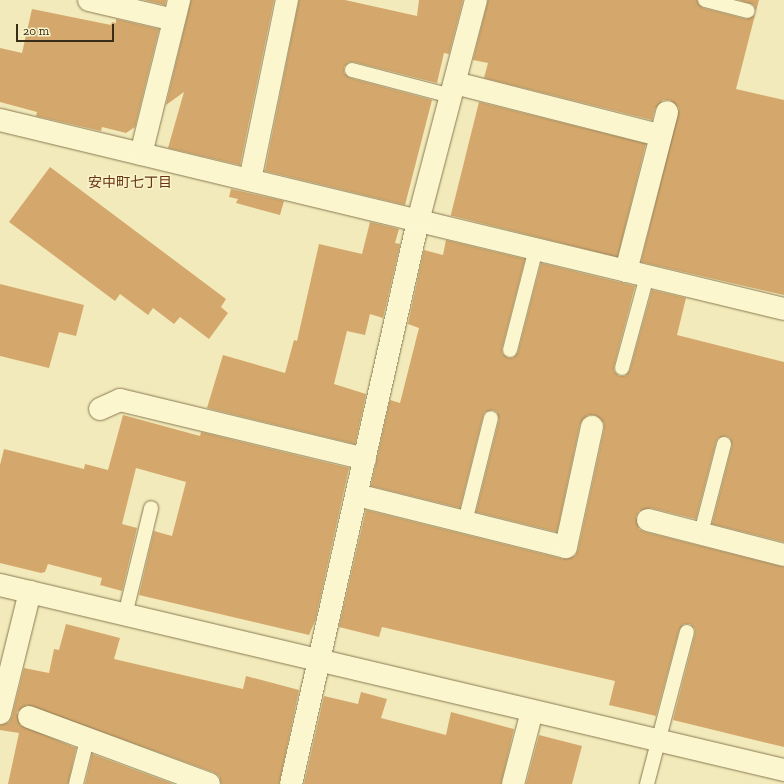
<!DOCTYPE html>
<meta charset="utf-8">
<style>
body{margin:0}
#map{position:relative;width:784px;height:784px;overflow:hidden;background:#f2eaba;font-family:"Zilla Slab","Noto Sans JP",serif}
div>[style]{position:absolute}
.building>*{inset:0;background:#d4a86c;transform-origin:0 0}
.roads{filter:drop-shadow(0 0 1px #8a7953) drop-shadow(0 0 1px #8a7953)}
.lane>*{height:14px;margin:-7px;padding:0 7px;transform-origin:7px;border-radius:7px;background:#fcf6ce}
.street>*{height:22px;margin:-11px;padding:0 11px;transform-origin:11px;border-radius:11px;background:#fcf6ce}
span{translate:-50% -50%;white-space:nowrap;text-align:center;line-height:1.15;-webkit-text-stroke:3px #f9f3ca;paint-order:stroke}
.neighbourhood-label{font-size:14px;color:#683415}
.scale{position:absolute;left:16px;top:24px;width:98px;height:18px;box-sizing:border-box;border:2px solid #372d19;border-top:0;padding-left:5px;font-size:12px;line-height:14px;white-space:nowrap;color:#372d19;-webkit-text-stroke:3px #f9f3ca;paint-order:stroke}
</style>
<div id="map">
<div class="building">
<div style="clip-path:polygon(144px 0,166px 0,165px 5px)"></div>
<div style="clip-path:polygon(191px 0,274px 0,240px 165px,168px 148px,184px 92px,166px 105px)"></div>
<div style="clip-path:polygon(299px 0,345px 0,417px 16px,419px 0,463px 0,449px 54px,444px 53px,437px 83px,354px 62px,349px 62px,344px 67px,344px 73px,350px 78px,432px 100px,405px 205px,265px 171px)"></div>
<div style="clip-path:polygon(488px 0,697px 0,703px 8px,746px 19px,755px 15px,736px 89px,784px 100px,784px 295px,641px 262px,679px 108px,670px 100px,663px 100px,655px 109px,652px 120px,484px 78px,488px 63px,473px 60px)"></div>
<div style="clip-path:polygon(739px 0,759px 0,756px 11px,754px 5px)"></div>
<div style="clip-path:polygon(32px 9px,111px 25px,112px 22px,116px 23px,116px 19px,159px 29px,135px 127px,126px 133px,102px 127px,101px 131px,36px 116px,37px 112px,0 102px,0 48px,22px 53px)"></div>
<div style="left:479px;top:102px;width:172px;height:117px;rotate:14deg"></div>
<div style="clip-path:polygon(50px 167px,226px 299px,221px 307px,228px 313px,209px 339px,180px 317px,174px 324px,153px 308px,148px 315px,120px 294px,115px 301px,9px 222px)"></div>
<div style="clip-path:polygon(231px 189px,284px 201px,280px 215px,236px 203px,238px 199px,229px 197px)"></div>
<div style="clip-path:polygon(370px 222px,399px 229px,395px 243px,400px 244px,383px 318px,370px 314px,365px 335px,347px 331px,334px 384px,366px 394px,355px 444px,207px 408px,223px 355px,285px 373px,294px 340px,297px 341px,319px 244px,362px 254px)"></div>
<div style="clip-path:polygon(446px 240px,525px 259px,502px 348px,502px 353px,508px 358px,513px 358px,518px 352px,541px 263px,635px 286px,614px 366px,614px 371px,619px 376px,625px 376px,630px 370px,652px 290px,686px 298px,677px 335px,784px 362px,784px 542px,712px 524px,732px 446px,730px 438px,726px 436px,718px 438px,716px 442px,696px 519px,651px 508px,639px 511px,636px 517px,639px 529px,645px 532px,784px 567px,784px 747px,673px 720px,695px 634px,695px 629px,690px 624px,684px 624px,679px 630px,656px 716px,609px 705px,615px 681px,382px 627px,379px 637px,339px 627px,366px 510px,563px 559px,575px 556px,578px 550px,604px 430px,604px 423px,595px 415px,588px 415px,580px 424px,557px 532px,476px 512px,499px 420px,497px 412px,493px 410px,485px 412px,483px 416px,460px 508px,371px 486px,390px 400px,400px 403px,419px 328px,408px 324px,424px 250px,443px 255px)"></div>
<div style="clip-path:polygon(0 284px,84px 305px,76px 336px,59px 332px,49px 368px,0 356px)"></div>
<div style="clip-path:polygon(123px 415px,200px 436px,201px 432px,349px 468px,315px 621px,309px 635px,139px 595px,154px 531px,172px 536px,186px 482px,136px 468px,122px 524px,137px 528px,122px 591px,100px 585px,102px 578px,48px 564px,45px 572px,41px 573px,0 563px,0 465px,4px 449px,84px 469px,85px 464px,108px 470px)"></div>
<div style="clip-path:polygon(66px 624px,120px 638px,114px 659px,243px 689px,246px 676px,299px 690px,279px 784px,221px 784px,219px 776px,213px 772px,27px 705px,17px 712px,20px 725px,76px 748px,68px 784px,8px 784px,19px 733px,0 730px,0 725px,9px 722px,12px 716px,24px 668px,49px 673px,54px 649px,59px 650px)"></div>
<div style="clip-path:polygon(361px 692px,387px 699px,381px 718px,446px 735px,451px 712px,514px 729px,501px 784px,304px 784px,324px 696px,358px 704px)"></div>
<div style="clip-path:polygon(539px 735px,582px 746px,572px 784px,526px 784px)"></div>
<div style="clip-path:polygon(92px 754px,173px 784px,85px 784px)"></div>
</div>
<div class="roads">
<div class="lane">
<div style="left:705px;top:0;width:44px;rotate:14.3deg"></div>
<div style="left:352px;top:70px;width:102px;rotate:14.7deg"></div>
<div style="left:510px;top:350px;width:104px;rotate:-75.6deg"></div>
<div style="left:622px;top:368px;width:95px;rotate:-74.8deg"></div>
<div style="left:465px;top:522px;width:107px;rotate:-76deg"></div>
<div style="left:701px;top:533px;width:92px;rotate:-75.5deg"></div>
<div style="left:125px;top:615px;width:110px;rotate:-76.3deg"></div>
<div style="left:76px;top:784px;width:45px;rotate:-76deg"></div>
<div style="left:647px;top:784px;width:157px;rotate:-75.3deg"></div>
</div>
<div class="street">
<div style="left:89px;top:0;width:87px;rotate:13.2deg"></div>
<div style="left:455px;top:83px;width:211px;rotate:14.3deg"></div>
<div style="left:0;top:120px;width:806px;rotate:13.55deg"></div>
<div style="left:141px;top:154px;width:159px;rotate:-76.1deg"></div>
<div style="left:250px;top:180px;width:184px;rotate:-78.4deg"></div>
<div style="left:626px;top:271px;width:164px;rotate:-75.5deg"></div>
<div style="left:100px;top:409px;width:22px;rotate:-24deg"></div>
<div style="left:120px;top:400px;width:252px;rotate:13.5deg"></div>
<div style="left:357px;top:495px;width:215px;rotate:14deg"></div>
<div style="left:566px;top:547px;width:123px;rotate:-77.8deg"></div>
<div style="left:648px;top:520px;width:140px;rotate:14.4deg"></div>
<div style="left:0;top:585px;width:806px;rotate:13.28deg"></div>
<div style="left:0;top:713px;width:125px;rotate:-76.1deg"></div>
<div style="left:29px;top:717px;width:192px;rotate:20.4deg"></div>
<div style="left:291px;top:784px;width:577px;rotate:-77.29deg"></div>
<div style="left:418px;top:221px;width:228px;rotate:-75.3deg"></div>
<div style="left:513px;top:784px;width:75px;rotate:-75.4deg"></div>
</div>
</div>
<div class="neighbourhood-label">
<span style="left:130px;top:183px">安中町七丁目</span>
</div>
<div class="scale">20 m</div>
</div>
